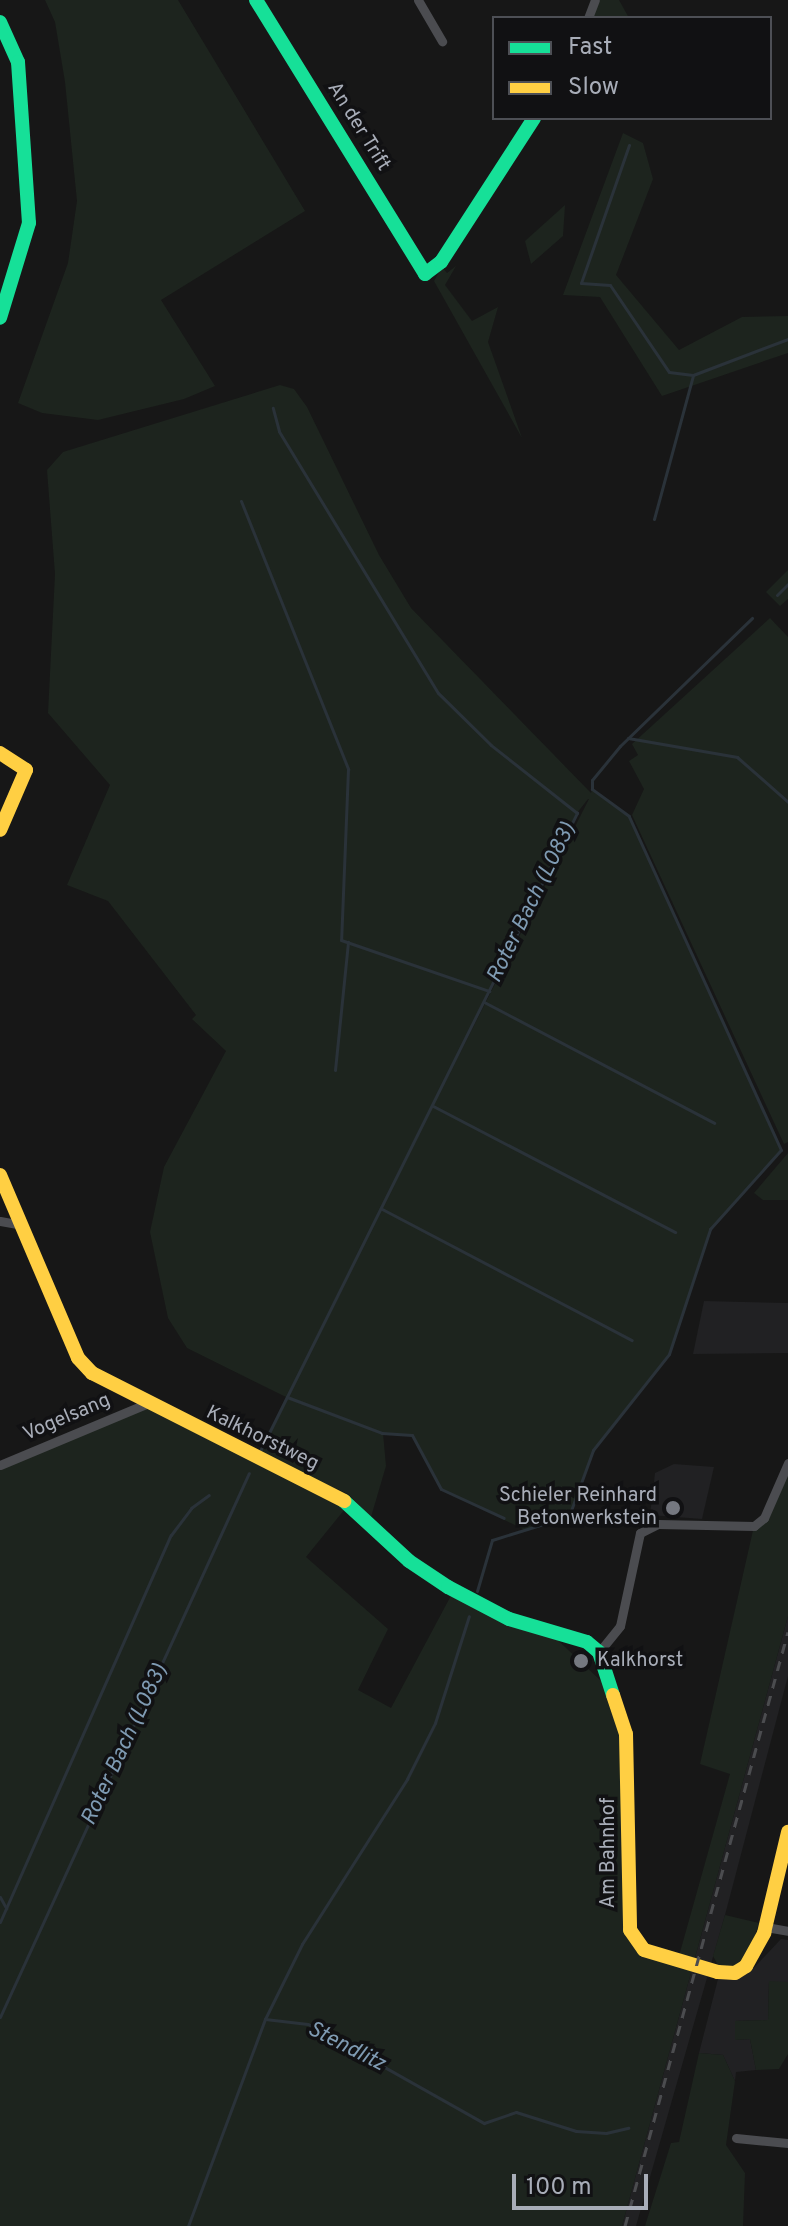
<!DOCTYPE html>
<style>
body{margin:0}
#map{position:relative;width:788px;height:2226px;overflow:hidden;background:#171717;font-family:Overpass,sans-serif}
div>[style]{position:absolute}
.built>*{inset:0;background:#212123}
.green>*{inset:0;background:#1d241e}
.stream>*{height:3px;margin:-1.5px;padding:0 1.5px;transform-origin:1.5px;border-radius:1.5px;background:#2a3239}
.street>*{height:9px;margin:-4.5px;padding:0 4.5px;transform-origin:4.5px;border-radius:4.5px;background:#4b4c50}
.fast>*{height:14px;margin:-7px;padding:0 7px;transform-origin:7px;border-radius:7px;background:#16e098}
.slow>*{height:14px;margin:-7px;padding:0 7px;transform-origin:7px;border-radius:7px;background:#ffcf43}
.rail>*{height:3px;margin-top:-1.5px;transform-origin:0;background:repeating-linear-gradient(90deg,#4b4c4f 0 10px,transparent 0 18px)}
.dots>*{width:22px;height:22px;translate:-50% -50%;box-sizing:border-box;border:4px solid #111113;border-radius:50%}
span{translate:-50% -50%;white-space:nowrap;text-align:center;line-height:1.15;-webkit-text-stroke:7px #111113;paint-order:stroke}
.street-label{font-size:20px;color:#a8adb8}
.poi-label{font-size:20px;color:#a8adb8}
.right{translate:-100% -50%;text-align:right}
.left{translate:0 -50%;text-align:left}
.water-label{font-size:22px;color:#7f9bb3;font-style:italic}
.legend{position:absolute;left:492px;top:16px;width:280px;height:104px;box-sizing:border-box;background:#111113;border:2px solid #4d4f55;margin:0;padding:10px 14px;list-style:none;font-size:24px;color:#a8adb8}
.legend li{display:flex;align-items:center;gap:16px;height:40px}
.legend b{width:40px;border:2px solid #4d4f55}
.scale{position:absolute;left:512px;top:2174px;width:136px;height:36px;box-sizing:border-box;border:4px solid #a8adb8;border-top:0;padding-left:10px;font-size:24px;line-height:28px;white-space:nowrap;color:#a8adb8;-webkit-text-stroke:6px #111113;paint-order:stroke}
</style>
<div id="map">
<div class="built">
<div style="clip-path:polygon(704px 1301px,788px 1303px,788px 1353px,693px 1354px)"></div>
<div style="clip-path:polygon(674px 1464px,714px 1467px,702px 1519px,650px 1515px,655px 1473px)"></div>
<div style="clip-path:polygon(788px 1616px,788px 1676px,725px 1915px,636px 2226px,622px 2226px)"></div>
<div style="clip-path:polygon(781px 1939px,788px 1940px,788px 1982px,769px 1982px,768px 2020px,735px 2021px,736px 2040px,750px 2039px,756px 2070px,736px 2072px,735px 2081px,723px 2055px,699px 2053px,718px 1979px,750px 1972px)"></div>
</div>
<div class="green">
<div style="clip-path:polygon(45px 0,178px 0,305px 211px,161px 300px,215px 386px,184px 399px,98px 420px,42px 413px,18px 403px,68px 263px,77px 201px,65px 82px,55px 22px)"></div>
<div style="clip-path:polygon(598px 0,619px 0,629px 18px,591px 18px)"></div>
<div style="clip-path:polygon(623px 133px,643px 143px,653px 179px,616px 275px,679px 350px,742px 317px,788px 316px,788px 353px,662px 396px,600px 297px,563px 295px)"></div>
<div style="clip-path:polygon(565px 205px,563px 236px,531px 264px,525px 241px)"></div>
<div style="clip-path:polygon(456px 266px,445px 285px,472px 321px,498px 307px,488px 342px,522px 438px,434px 281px,442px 267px,447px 273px)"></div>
<div style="clip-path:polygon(evenodd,280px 385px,294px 389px,307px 407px,379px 555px,411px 608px,591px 793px,592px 789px,629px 816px,781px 1150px,710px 1229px,669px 1354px,593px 1450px,569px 1516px,525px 1530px,441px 1489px,412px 1435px,383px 1433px,386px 1466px,371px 1517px,348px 1494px,259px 1454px,286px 1397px,187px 1348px,168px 1318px,150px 1232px,164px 1167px,226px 1051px,192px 1019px,196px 1015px,108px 901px,67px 885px,110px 785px,48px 713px,55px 574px,47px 470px,63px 452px,280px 385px,588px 799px,589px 799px,394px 1183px,577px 813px,588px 799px)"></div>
<div style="clip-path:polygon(788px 570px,788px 599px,780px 606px,766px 592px)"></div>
<div style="clip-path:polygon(770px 618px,788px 637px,788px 1142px,784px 1144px,632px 815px,644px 789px,629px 761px,638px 755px,632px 744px)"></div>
<div style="clip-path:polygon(788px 1153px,788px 1200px,763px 1200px,754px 1193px)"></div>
<div style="clip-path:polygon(148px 1403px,349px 1504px,306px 1557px,388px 1629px,358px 1690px,391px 1708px,454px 1590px,547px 1630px,618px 1697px,636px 1942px,677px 1963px,730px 1774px,700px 1764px,754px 1526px,760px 1523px,788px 1463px,788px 1616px,622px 2226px,0 2226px,0 1465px)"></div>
<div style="clip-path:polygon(725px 1915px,759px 1923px,749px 1954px,738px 1966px,719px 1967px,713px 1956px)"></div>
<div style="clip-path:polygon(769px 1981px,788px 1982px,788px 2054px,779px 2069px,756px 2070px,750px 2039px,735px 2040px,735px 2021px,768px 2020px)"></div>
<div style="clip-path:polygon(699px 2053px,723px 2055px,735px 2081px,726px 2145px,745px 2173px,743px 2226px,645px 2226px,671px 2143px,679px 2142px)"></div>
</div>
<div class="stream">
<div style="left:629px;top:145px;width:146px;rotate:109.2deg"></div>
<div style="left:581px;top:283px;width:29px;rotate:4deg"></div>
<div style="left:610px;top:285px;width:105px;rotate:55.9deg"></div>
<div style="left:669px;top:372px;width:24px;rotate:7deg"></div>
<div style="left:241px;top:501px;width:289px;rotate:68.2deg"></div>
<div style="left:348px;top:769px;width:171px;rotate:92.3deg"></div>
<div style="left:341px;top:940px;width:157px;rotate:19deg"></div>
<div style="left:654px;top:519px;width:149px;rotate:-74.8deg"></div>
<div style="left:693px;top:375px;width:102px;rotate:-20.8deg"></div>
<div style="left:777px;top:595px;width:16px;rotate:-45deg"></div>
<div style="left:628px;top:738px;width:111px;rotate:9.9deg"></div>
<div style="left:737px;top:757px;width:68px;rotate:41.4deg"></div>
<div style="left:484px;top:1002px;width:260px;rotate:27.7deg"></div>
<div style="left:335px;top:1070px;width:129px;rotate:-84.2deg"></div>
<div style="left:433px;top:1106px;width:273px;rotate:27.5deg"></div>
<div style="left:382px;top:1209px;width:282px;rotate:27.7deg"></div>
<div style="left:287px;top:1397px;width:102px;rotate:20.8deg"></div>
<div style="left:382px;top:1433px;width:30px;rotate:4deg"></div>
<div style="left:412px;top:1435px;width:61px;rotate:61.8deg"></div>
<div style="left:441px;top:1489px;width:69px;rotate:24.7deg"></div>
<div style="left:259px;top:1453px;width:715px;rotate:-63.58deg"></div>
<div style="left:577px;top:813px;width:110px;rotate:-141.7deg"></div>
<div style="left:491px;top:745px;width:74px;rotate:-135.5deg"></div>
<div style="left:438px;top:693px;width:306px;rotate:-121.3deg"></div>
<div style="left:279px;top:431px;width:24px;rotate:-105deg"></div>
<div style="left:477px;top:1591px;width:53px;rotate:-73.6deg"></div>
<div style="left:492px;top:1540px;width:81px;rotate:-17.3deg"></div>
<div style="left:569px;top:1516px;width:70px;rotate:-70deg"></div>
<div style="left:593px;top:1450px;width:122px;rotate:-51.6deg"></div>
<div style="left:669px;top:1354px;width:132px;rotate:-71.8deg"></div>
<div style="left:710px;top:1229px;width:106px;rotate:-48.1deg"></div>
<div style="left:781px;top:1150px;width:367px;rotate:-114.5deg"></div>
<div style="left:629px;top:816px;width:46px;rotate:-143.9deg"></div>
<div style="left:592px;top:789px;width:9px;rotate:-90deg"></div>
<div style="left:592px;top:780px;width:44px;rotate:-50.5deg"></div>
<div style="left:620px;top:746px;width:184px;rotate:-44.1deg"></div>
<div style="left:0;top:1897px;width:13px;rotate:61deg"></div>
<div style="left:0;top:1922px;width:423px;rotate:-66.2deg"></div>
<div style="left:171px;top:1535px;width:34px;rotate:-53deg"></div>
<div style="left:191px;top:1508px;width:22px;rotate:-36deg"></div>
<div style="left:0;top:2017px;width:598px;rotate:-65.41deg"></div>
<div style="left:265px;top:2019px;width:43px;rotate:6.6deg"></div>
<div style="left:308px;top:2024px;width:202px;rotate:29.4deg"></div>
<div style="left:484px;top:2123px;width:34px;rotate:-19deg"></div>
<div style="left:516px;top:2112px;width:63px;rotate:17.6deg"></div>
<div style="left:576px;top:2131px;width:30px;rotate:4deg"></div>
<div style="left:606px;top:2133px;width:23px;rotate:-13deg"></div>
<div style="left:188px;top:2226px;width:221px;rotate:-69.6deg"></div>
<div style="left:265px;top:2019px;width:84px;rotate:-63.7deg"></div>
<div style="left:302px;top:1944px;width:196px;rotate:-57.5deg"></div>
<div style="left:407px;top:1779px;width:63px;rotate:-63.4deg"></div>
<div style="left:435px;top:1723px;width:112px;rotate:-72.4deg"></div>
</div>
<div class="street">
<div style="left:418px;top:0;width:48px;rotate:59.7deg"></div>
<div style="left:588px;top:18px;width:19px;rotate:-69deg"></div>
<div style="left:0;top:1221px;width:22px;rotate:10deg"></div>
<div style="left:0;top:1465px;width:160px;rotate:-22.7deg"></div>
<div style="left:599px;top:1652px;width:33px;rotate:-51deg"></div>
<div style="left:620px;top:1626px;width:95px;rotate:-77.9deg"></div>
<div style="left:640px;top:1533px;width:20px;rotate:-27deg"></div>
<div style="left:658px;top:1524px;width:96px;rotate:1.2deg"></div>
<div style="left:754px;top:1526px;width:13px;rotate:-39deg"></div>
<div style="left:764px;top:1518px;width:60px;rotate:-66.4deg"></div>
<div style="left:766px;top:1927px;width:22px;rotate:10deg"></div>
<div style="left:736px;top:2138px;width:52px;rotate:5.5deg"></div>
</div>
<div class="fast">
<div style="left:256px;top:0;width:322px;rotate:58.3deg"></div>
<div style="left:425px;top:274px;width:20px;rotate:-37deg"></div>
<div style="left:441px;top:262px;width:171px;rotate:-57.1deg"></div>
<div style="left:0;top:22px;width:44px;rotate:65.8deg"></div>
<div style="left:18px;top:62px;width:161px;rotate:86.1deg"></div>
<div style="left:29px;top:223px;width:99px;rotate:107deg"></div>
<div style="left:344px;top:1501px;width:88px;rotate:42.7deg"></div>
<div style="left:409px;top:1561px;width:47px;rotate:33.7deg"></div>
<div style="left:448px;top:1587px;width:69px;rotate:27.7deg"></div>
<div style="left:509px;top:1619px;width:81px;rotate:16.4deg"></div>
<div style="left:587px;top:1642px;width:16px;rotate:40deg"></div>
<div style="left:599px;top:1652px;width:45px;rotate:72deg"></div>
</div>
<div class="slow">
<div style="left:0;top:753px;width:31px;rotate:33deg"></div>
<div style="left:26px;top:770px;width:65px;rotate:113.4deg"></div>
<div style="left:0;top:1175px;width:199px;rotate:66.9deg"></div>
<div style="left:78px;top:1358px;width:21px;rotate:47deg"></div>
<div style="left:92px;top:1373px;width:283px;rotate:26.9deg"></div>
<div style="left:613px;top:1695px;width:41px;rotate:71.6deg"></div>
<div style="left:626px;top:1734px;width:196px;rotate:88.8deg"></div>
<div style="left:630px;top:1930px;width:24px;rotate:55deg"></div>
<div style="left:644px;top:1950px;width:77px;rotate:16.6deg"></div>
<div style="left:718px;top:1972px;width:17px;rotate:3deg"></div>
<div style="left:735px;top:1973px;width:13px;rotate:-32deg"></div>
<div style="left:746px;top:1966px;width:38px;rotate:-61deg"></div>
<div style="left:764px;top:1933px;width:104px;rotate:-76.6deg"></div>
</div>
<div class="rail">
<div style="left:625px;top:2226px;width:616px;rotate:-74.66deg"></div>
</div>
<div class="dots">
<div style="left:673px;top:1508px;background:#757880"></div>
<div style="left:581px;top:1661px;background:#757880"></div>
</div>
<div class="street-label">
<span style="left:358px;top:127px;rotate:58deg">An der Trift</span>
<span style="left:67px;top:1418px;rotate:-23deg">Vogelsang</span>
<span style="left:262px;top:1439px;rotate:26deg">Kalkhorstweg</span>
<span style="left:609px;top:1853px;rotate:-90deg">Am Bahnhof</span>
</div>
<div class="poi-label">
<span class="right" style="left:657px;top:1508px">Schieler Reinhard<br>Betonwerkstein</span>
<span class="left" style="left:597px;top:1661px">Kalkhorst</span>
</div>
<div class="water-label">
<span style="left:532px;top:903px;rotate:-64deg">Roter Bach (L083)</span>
<span style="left:125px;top:1745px;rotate:-65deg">Roter Bach (L083)</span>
<span style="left:346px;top:2047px;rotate:27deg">Stendlitz</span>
</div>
<ul class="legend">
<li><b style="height:10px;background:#16e098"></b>Fast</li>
<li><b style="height:10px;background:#ffcf43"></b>Slow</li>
</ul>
<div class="scale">100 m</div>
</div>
